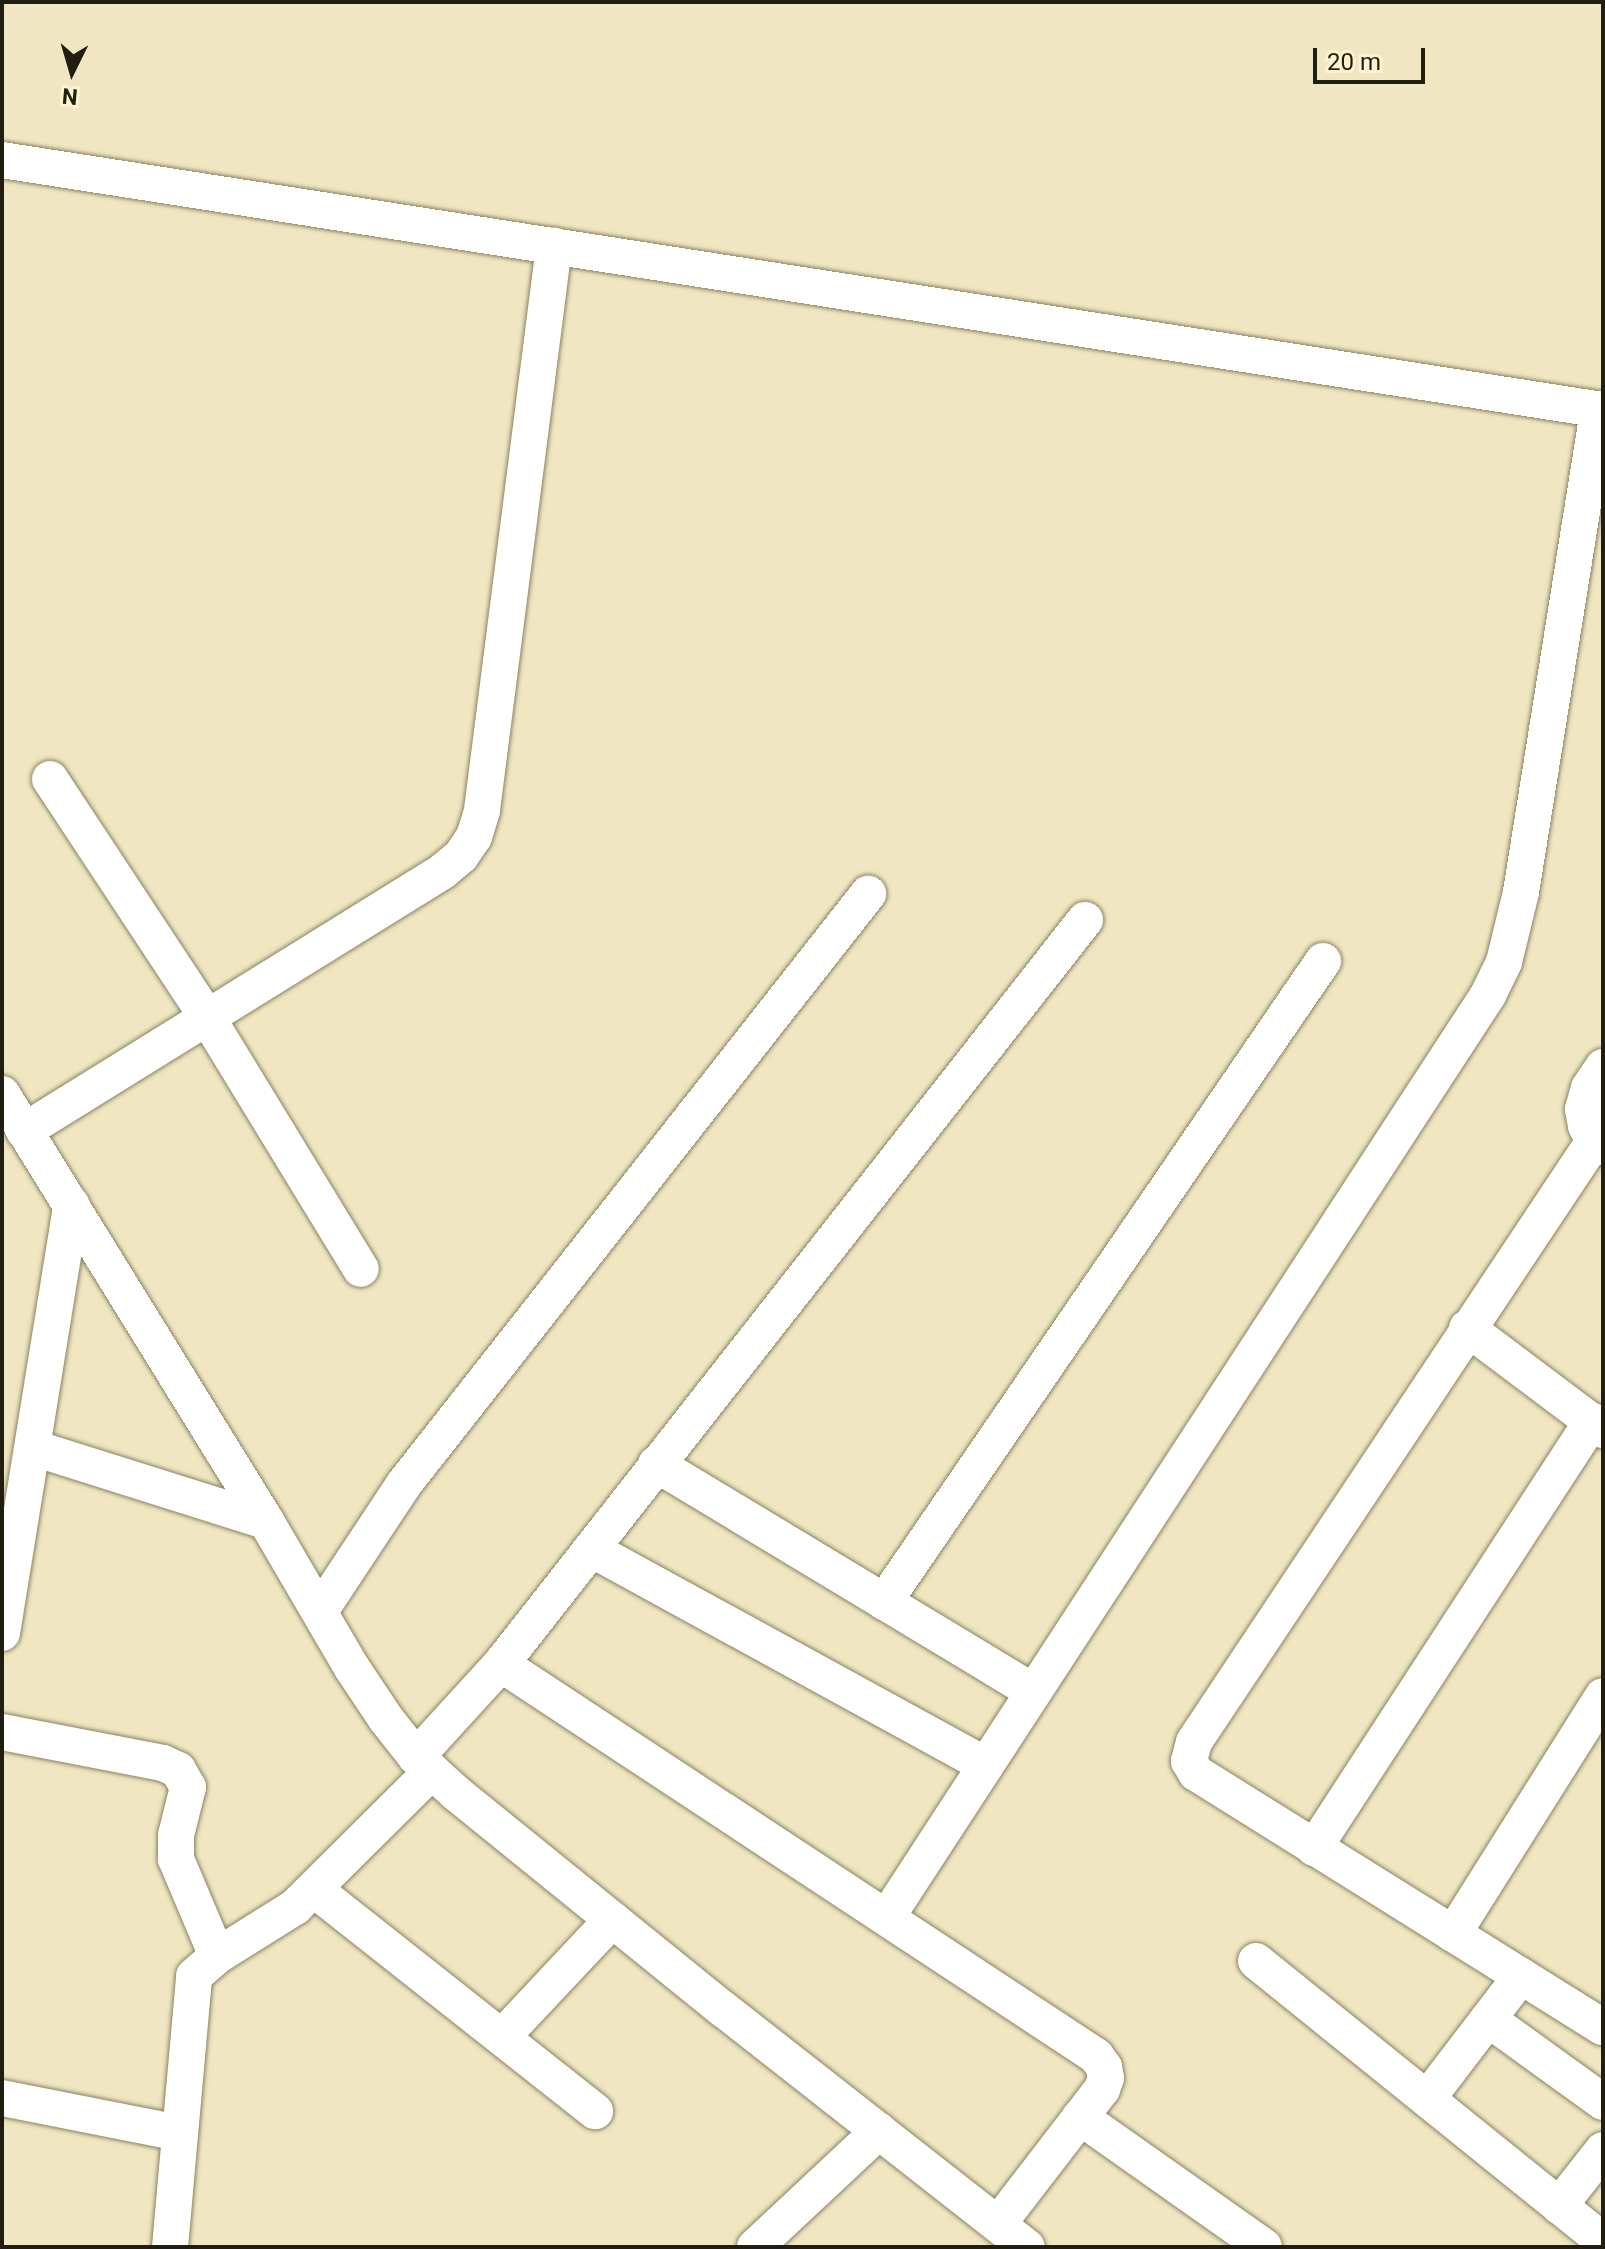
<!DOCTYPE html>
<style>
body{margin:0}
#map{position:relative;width:1605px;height:2249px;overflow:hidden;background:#f0e7c2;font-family:Roboto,sans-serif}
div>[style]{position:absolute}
.roads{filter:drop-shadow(0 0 2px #8b8261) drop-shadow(0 0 2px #8b8261)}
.minor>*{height:36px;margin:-18px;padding:0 18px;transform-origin:18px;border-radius:18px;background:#fff}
span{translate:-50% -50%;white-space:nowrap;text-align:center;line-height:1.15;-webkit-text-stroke:7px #fdf4cf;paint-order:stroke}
.frame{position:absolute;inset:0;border:4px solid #211d10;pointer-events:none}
.north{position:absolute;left:32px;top:32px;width:80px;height:80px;-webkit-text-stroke:6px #fdf4cf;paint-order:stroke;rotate:185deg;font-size:22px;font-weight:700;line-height:32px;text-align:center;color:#211d10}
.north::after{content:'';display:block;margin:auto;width:28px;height:36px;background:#211d10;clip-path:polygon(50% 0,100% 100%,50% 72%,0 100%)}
.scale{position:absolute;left:1313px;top:48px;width:112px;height:36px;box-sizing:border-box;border:4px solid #211d10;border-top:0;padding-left:10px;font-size:24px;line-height:28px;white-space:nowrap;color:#211d10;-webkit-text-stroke:6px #fdf4cf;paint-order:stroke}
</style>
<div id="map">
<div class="roads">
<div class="minor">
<div style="left:2px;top:160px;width:1620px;rotate:8.88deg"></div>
<div style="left:50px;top:779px;width:285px;rotate:56.6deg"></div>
<div style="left:207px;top:1017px;width:295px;rotate:58.6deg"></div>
<div style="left:1603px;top:1067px;width:25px;rotate:124deg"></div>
<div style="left:1589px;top:1088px;width:22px;rotate:106deg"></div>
<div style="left:1583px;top:1109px;width:17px;rotate:80deg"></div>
<div style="left:1586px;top:1126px;width:17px;rotate:62deg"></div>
<div style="left:1594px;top:1141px;width:11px;rotate:34deg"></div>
<div style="left:2px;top:1094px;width:502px;rotate:58.27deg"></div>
<div style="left:266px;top:1521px;width:170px;rotate:59.7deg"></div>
<div style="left:352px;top:1668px;width:61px;rotate:56.3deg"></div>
<div style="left:386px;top:1719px;width:48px;rotate:51.7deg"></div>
<div style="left:416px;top:1757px;width:54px;rotate:42deg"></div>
<div style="left:456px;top:1793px;width:343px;rotate:39deg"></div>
<div style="left:723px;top:2009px;width:386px;rotate:38.1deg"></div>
<div style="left:24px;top:1131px;width:493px;rotate:-31.8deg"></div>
<div style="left:443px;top:871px;width:23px;rotate:-40deg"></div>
<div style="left:461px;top:856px;width:23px;rotate:-56deg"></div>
<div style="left:474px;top:837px;width:28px;rotate:-73deg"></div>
<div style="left:482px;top:810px;width:569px;rotate:-82.72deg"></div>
<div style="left:1594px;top:1141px;width:722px;rotate:123.65deg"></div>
<div style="left:1194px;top:1742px;width:20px;rotate:105deg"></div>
<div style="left:1189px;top:1761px;width:14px;rotate:60deg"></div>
<div style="left:1196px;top:1773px;width:480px;rotate:32deg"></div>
<div style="left:1467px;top:1328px;width:170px;rotate:36.9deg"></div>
<div style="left:34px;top:1448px;width:243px;rotate:17.5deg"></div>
<div style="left:656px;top:1464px;width:441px;rotate:31.1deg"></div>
<div style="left:591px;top:1549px;width:450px;rotate:28.7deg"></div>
<div style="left:884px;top:1602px;width:777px;rotate:-55.59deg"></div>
<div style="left:320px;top:1611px;width:152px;rotate:-56.5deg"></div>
<div style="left:404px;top:1484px;width:751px;rotate:-51.82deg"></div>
<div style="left:2px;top:1633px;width:434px;rotate:-80.8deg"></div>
<div style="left:501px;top:1664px;width:713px;rotate:33.38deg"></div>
<div style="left:1096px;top:2056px;width:14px;rotate:54deg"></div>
<div style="left:1104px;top:2067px;width:11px;rotate:80deg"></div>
<div style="left:1106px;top:2078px;width:12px;rotate:110deg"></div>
<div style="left:1102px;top:2089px;width:170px;rotate:127.6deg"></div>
<div style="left:2px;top:1732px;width:164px;rotate:10.9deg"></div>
<div style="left:163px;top:1763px;width:17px;rotate:25deg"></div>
<div style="left:178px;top:1770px;width:20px;rotate:60deg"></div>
<div style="left:188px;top:1787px;width:49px;rotate:104deg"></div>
<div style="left:176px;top:1835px;width:24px;rotate:90deg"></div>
<div style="left:176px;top:1859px;width:105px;rotate:67.1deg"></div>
<div style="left:416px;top:1757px;width:126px;rotate:-47.6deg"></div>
<div style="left:501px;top:1664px;width:946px;rotate:-51.87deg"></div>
<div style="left:1314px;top:1848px;width:510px;rotate:-56.93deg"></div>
<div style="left:315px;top:1890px;width:357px;rotate:38.3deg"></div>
<div style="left:887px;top:1917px;width:1101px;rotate:-56.9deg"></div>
<div style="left:1488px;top:995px;width:37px;rotate:-64deg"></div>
<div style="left:1504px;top:962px;width:72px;rotate:-76.3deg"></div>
<div style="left:1521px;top:892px;width:489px;rotate:-80.9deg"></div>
<div style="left:1453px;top:1934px;width:281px;rotate:-57.8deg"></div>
<div style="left:1256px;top:1961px;width:446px;rotate:38.9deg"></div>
<div style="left:1488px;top:2019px;width:142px;rotate:35.8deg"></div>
<div style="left:502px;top:2037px;width:161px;rotate:-46.8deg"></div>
<div style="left:2px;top:2098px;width:180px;rotate:11.2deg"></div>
<div style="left:1427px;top:2099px;width:155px;rotate:-52.6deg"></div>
<div style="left:1080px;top:2117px;width:225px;rotate:35.2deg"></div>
<div style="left:1559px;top:2206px;width:71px;rotate:-51.8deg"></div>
<div style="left:170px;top:2247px;width:272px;rotate:-84.9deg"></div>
<div style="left:194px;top:1976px;width:30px;rotate:-41deg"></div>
<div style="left:217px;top:1956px;width:92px;rotate:-32.1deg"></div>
<div style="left:295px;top:1907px;width:193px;rotate:-44.8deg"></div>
<div style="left:755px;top:2247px;width:170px;rotate:-43.1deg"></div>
</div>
</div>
<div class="frame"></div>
<div class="north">N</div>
<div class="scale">20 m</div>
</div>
